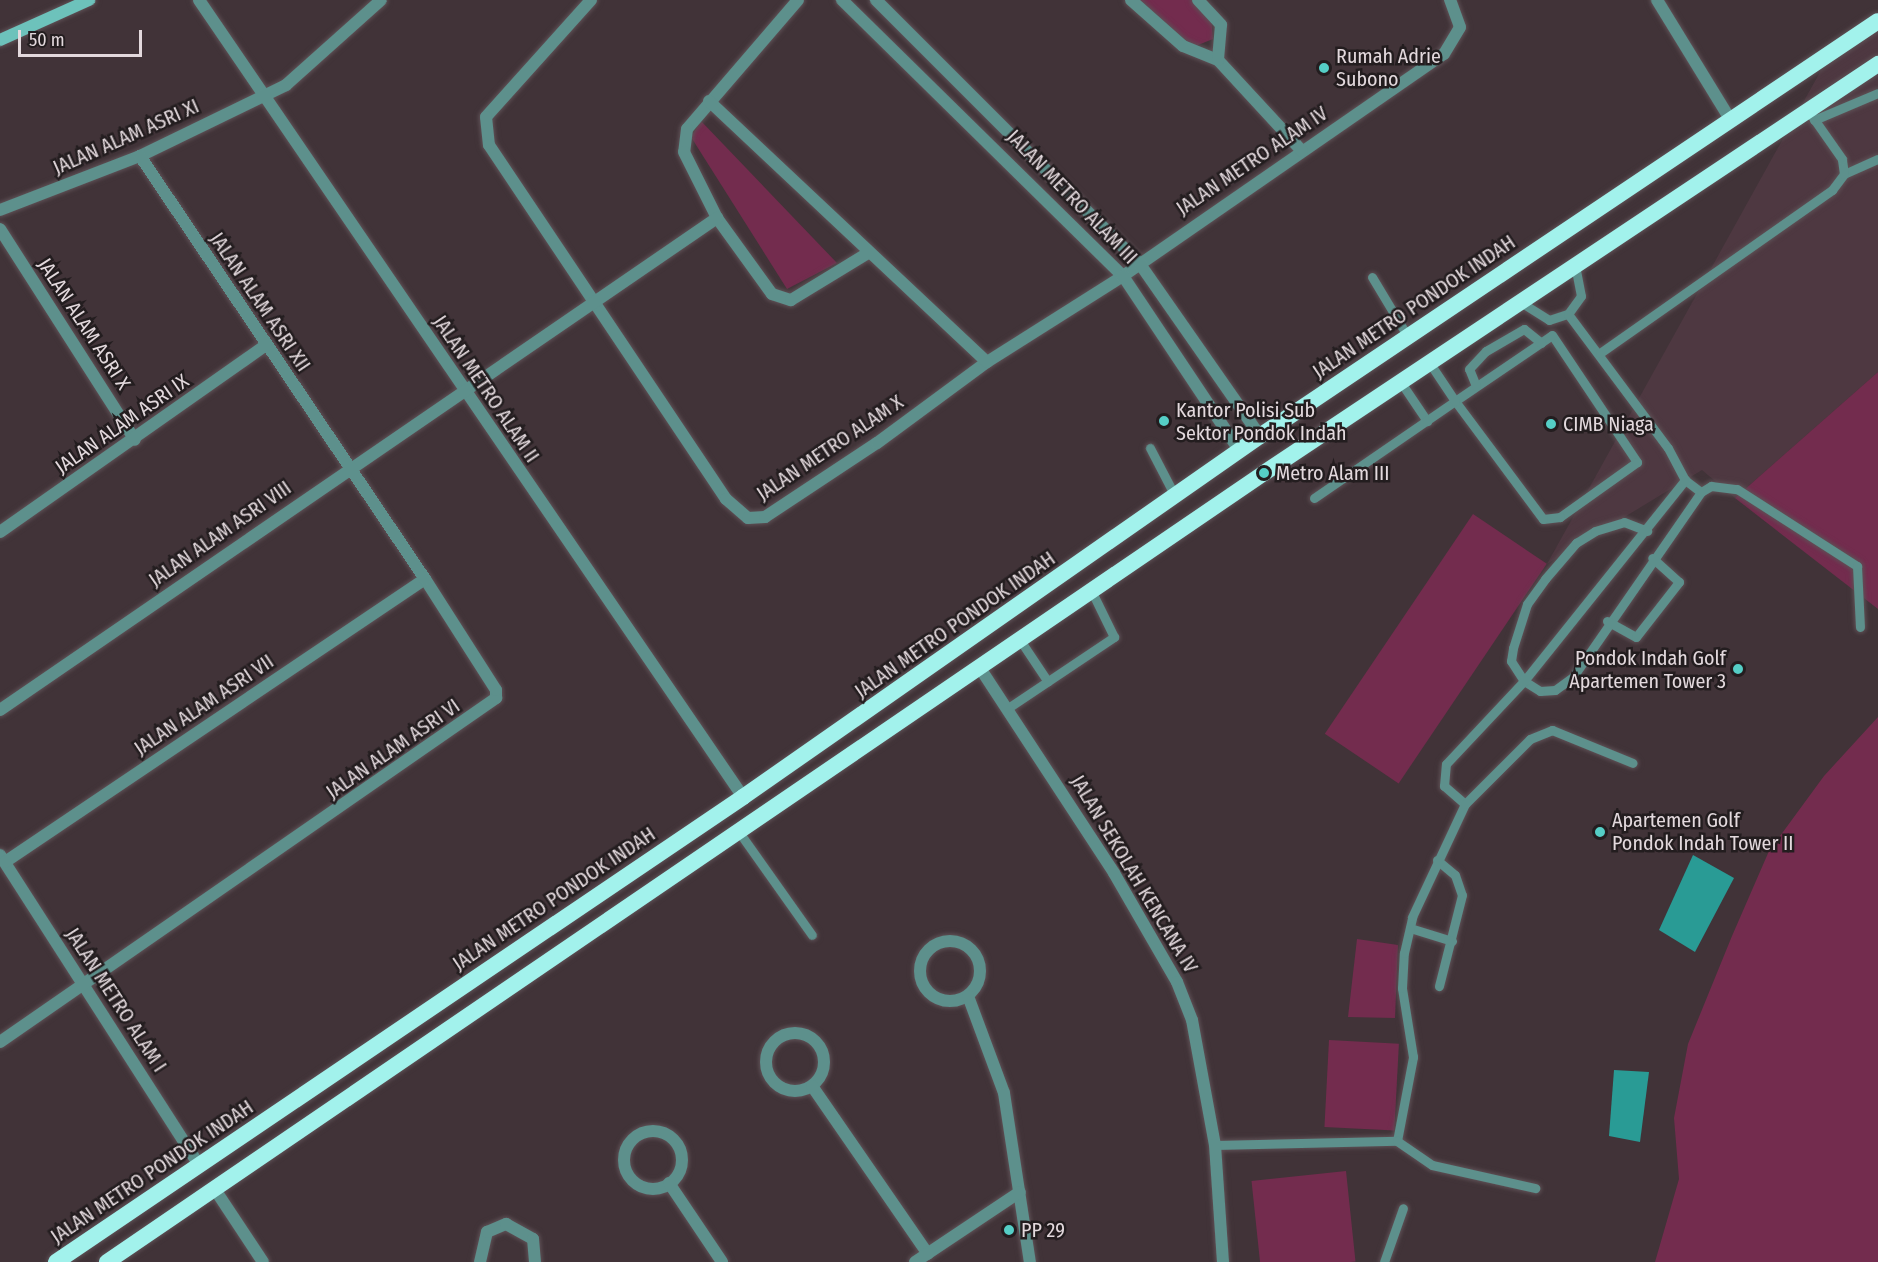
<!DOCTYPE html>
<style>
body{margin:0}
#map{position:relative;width:1878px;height:1262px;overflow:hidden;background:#413338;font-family:"Fira Sans Condensed",sans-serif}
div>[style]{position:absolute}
.built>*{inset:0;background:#4e3841}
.green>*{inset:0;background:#732c4e;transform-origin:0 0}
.water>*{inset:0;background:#299b95}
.roads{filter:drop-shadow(0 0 2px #5e5156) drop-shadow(0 0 2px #5e5156)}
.service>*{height:9px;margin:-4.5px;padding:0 4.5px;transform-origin:4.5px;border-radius:4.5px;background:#5d908c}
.minor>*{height:12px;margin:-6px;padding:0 6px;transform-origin:6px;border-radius:6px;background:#5d908c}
.minor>.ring{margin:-6px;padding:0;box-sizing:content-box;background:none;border:12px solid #5d908c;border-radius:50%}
.tertiary>*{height:12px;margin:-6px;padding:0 6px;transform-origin:6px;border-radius:6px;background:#5d908c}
.secondary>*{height:12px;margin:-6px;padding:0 6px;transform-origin:6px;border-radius:6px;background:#6dc2bb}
.trunk>*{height:16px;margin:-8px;padding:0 8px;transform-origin:8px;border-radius:8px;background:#a2f2ec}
.dots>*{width:16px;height:16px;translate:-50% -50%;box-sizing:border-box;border:3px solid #231d1f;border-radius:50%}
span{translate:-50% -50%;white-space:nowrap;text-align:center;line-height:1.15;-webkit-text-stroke:5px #231d1f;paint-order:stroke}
.poi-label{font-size:20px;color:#e3d9dd}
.left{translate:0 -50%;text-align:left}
.right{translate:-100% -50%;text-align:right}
.street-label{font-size:20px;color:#e3d9dd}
.scale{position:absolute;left:18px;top:30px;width:124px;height:27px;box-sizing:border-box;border:3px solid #e3d9dd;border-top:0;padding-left:8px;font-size:18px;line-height:21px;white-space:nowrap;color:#e3d9dd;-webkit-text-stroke:4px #231d1f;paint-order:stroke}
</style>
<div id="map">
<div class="built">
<div style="clip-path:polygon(1878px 25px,1878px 372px,1735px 498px,1702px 470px,1547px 564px,1830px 54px)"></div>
</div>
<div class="green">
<div style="clip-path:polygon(1138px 0,1193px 0,1211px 15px,1213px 39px,1193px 47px)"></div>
<div style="clip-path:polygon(701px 121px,837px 263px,787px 289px,691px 137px)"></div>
<div style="clip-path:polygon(1878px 372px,1878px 609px,1735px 498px)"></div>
<div style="left:1473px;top:514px;width:89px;height:265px;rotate:34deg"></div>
<div style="clip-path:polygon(1878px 717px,1878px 1262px,1655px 1262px,1679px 1179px,1674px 1118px,1688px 1044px,1732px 936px,1769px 851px,1824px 776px)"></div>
<div style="clip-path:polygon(1357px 939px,1398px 945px,1395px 1018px,1348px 1017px)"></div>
<div style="left:1329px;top:1040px;width:70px;height:87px;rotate:3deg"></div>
<div style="left:1346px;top:1171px;width:91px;height:95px;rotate:84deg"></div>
</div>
<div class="water">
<div style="clip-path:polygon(1693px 855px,1734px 878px,1695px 952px,1659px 930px)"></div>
<div style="clip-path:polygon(1614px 1070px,1649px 1072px,1640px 1142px,1609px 1136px)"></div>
</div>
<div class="roads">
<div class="service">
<div style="left:1814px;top:120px;width:69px;rotate:-22.9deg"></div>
<div style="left:1844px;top:174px;width:37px;rotate:-24deg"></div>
<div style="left:1372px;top:277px;width:70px;rotate:59deg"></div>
<div style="left:1522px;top:303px;width:32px;rotate:32deg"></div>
<div style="left:1549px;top:320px;width:20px;rotate:-18deg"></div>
<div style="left:1568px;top:314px;width:22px;rotate:-54deg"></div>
<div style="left:1581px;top:296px;width:31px;rotate:-101deg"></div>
<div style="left:1568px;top:314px;width:167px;rotate:53.3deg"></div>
<div style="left:1668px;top:448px;width:36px;rotate:62deg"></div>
<div style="left:1685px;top:480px;width:20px;rotate:37deg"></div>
<div style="left:1701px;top:492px;width:225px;rotate:124.7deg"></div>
<div style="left:1573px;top:677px;width:22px;rotate:144deg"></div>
<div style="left:1555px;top:690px;width:15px;rotate:176deg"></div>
<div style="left:1540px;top:691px;width:19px;rotate:-148deg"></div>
<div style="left:1524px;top:681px;width:24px;rotate:-123deg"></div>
<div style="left:1511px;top:661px;width:13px;rotate:-81deg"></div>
<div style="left:1513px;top:648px;width:46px;rotate:-72.3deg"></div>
<div style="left:1527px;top:604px;width:31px;rotate:-54deg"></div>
<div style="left:1545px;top:579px;width:48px;rotate:-49.3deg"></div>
<div style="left:1576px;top:543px;width:22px;rotate:-32deg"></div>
<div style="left:1595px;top:531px;width:30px;rotate:-17deg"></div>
<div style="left:1624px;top:522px;width:25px;rotate:21deg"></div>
<div style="left:1552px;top:335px;width:153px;rotate:56.2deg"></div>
<div style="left:1637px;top:462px;width:95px;rotate:144.5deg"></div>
<div style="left:1560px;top:517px;width:17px;rotate:173deg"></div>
<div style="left:1543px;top:519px;width:147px;rotate:-126.7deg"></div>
<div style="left:1455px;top:401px;width:117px;rotate:-34.2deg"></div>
<div style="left:1600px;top:353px;width:284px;rotate:-35.1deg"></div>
<div style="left:1832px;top:190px;width:20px;rotate:-53deg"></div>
<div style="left:1844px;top:174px;width:15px;rotate:-98deg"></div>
<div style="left:1842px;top:159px;width:61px;rotate:-125deg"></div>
<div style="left:1402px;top:384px;width:45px;rotate:56deg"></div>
<div style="left:1476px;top:386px;width:18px;rotate:-112deg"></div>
<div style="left:1469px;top:369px;width:25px;rotate:-47deg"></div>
<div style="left:1486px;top:351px;width:44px;rotate:-30.1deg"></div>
<div style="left:1524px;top:329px;width:22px;rotate:39deg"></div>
<div style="left:1150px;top:448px;width:54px;rotate:62.5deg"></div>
<div style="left:1701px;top:492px;width:12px;rotate:-31deg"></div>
<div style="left:1711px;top:486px;width:26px;rotate:7deg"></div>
<div style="left:1737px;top:489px;width:143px;rotate:32.7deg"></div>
<div style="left:1857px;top:566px;width:61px;rotate:87.2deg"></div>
<div style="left:1314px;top:498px;width:171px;rotate:-34.5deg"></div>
<div style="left:1455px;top:401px;width:43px;rotate:-123.7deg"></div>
<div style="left:1607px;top:621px;width:33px;rotate:29deg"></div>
<div style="left:1636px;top:637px;width:70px;rotate:-52deg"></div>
<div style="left:1679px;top:582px;width:36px;rotate:-138deg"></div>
<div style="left:1020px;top:640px;width:50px;rotate:56.3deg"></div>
<div style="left:1008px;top:708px;width:128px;rotate:-33.8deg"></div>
<div style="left:1114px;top:637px;width:52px;rotate:-116.1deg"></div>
<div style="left:1465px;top:804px;width:28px;rotate:-139deg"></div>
<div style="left:1444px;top:786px;width:22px;rotate:-85deg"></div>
<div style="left:1446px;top:764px;width:114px;rotate:-46.8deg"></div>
<div style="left:1524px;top:681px;width:258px;rotate:-51.3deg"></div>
<div style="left:739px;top:832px;width:126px;rotate:54.7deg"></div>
<div style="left:1437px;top:860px;width:23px;rotate:40deg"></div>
<div style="left:1455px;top:875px;width:21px;rotate:71deg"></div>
<div style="left:1462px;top:895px;width:94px;rotate:104.2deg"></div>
<div style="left:1410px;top:928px;width:44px;rotate:17.2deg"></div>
<div style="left:1397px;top:1141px;width:86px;rotate:-79.2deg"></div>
<div style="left:1413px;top:1057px;width:70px;rotate:-99.1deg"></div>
<div style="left:1402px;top:988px;width:35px;rotate:-87deg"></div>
<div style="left:1404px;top:953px;width:37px;rotate:-77deg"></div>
<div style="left:1412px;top:917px;width:125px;rotate:-64.9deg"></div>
<div style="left:1465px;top:804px;width:92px;rotate:-45deg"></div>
<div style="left:1530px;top:739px;width:24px;rotate:-22deg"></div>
<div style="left:1552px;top:730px;width:87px;rotate:22.2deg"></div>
<div style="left:1215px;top:1145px;width:182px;rotate:-1.3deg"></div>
<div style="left:1397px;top:1141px;width:42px;rotate:34.4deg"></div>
<div style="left:1432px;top:1165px;width:106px;rotate:12.6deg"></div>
<div style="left:1384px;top:1262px;width:57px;rotate:-70.6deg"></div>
</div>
<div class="minor">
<div style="left:199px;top:0;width:965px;rotate:55.68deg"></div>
<div style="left:591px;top:0;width:157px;rotate:131.9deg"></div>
<div style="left:486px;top:117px;width:28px;rotate:84deg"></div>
<div style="left:489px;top:145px;width:426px;rotate:56.2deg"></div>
<div style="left:726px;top:499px;width:29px;rotate:41deg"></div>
<div style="left:748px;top:518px;width:17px;rotate:-3deg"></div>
<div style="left:765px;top:517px;width:134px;rotate:-33.5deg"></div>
<div style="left:877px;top:443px;width:137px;rotate:-36.4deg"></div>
<div style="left:987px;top:362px;width:161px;rotate:-32.3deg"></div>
<div style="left:1123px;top:276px;width:390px;rotate:-34.7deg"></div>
<div style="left:1444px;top:54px;width:31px;rotate:-59deg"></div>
<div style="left:1460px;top:27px;width:29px;rotate:-110deg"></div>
<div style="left:798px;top:0;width:170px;rotate:130.7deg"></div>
<div style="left:687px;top:129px;width:23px;rotate:97deg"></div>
<div style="left:684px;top:152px;width:74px;rotate:63.4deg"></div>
<div style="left:717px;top:218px;width:94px;rotate:54.1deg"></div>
<div style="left:772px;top:294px;width:20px;rotate:18deg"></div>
<div style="left:791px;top:300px;width:90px;rotate:-31.4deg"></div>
<div style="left:1131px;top:0;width:69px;rotate:41.5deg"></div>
<div style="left:1183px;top:46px;width:38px;rotate:22deg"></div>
<div style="left:1218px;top:60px;width:124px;rotate:47.3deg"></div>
<div style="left:1198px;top:0;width:34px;rotate:47deg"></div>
<div style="left:1221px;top:25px;width:35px;rotate:95deg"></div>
<div style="left:1657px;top:0;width:140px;rotate:58.5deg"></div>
<div style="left:709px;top:101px;width:381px;rotate:43.2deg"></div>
<div style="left:0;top:210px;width:150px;rotate:-21.1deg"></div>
<div style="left:140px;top:156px;width:162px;rotate:-25.9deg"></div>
<div style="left:286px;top:85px;width:127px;rotate:-41.8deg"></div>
<div style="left:0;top:229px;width:250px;rotate:57.4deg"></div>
<div style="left:0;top:532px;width:324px;rotate:-35.1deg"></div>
<div style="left:980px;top:668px;width:245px;rotate:56.8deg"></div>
<div style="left:1114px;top:873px;width:126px;rotate:60deg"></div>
<div style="left:1177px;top:982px;width:41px;rotate:68.5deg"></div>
<div style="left:1192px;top:1020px;width:127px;rotate:79.6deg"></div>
<div style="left:1215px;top:1145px;width:117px;rotate:86.1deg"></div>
<div style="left:0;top:710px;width:870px;rotate:-34.46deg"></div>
<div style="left:0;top:855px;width:368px;rotate:57.3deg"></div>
<div style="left:5px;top:862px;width:506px;rotate:-33.97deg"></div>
<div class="ring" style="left:920px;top:941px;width:48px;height:48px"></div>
<div style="left:968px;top:996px;width:103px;rotate:69.6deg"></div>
<div style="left:1004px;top:1093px;width:171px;rotate:81.3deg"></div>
<div class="ring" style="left:766px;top:1033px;width:46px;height:46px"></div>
<div style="left:0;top:1042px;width:604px;rotate:-34.74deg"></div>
<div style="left:496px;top:698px;width:8px;rotate:-90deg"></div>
<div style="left:496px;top:690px;width:132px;rotate:-122.6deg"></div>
<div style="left:425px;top:579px;width:510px;rotate:-123.97deg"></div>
<div style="left:812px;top:1086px;width:204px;rotate:55.4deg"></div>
<div class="ring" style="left:624px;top:1131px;width:46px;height:46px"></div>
<div style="left:669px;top:1183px;width:95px;rotate:56.1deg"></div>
<div style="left:216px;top:1191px;width:85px;rotate:56.5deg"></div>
<div style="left:480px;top:1262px;width:31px;rotate:-77deg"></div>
<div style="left:487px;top:1232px;width:21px;rotate:-23deg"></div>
<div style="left:506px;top:1224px;width:31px;rotate:29deg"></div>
<div style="left:533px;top:1239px;width:23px;rotate:85deg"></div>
<div style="left:915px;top:1262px;width:126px;rotate:-33.7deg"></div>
</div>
<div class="tertiary">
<div style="left:842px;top:0;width:394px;rotate:44.5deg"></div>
<div style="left:1123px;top:276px;width:209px;rotate:56.3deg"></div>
<div style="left:876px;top:0;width:373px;rotate:45deg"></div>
<div style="left:1140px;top:264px;width:210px;rotate:55.1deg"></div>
</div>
<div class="secondary">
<div style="left:0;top:40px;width:98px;rotate:-24.2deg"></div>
</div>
<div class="trunk">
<div style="left:56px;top:1262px;width:830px;rotate:-34.09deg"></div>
<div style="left:743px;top:797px;width:631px;rotate:-34.93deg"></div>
<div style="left:1260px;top:436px;width:744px;rotate:-33.88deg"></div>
<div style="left:107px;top:1262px;width:1400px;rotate:-34.29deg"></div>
<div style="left:1264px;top:473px;width:738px;rotate:-33.67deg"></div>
</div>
</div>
<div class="dots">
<div style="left:1324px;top:68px;background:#55cec6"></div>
<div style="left:1164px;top:421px;background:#55cec6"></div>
<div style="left:1551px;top:424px;background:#55cec6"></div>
<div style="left:1264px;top:473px;background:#55cec6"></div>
<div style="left:1738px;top:669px;background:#55cec6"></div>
<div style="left:1600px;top:832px;background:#55cec6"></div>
<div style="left:1009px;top:1230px;background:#55cec6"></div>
</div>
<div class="poi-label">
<span class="left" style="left:1336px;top:68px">Rumah Adrie<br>Subono</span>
<span class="left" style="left:1176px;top:422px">Kantor Polisi Sub<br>Sektor Pondok Indah</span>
<span class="left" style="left:1563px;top:424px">CIMB Niaga</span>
<span class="left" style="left:1276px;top:473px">Metro Alam III</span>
<span class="right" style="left:1726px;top:670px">Pondok Indah Golf<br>Apartemen Tower 3</span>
<span class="left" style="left:1612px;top:832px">Apartemen Golf<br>Pondok Indah Tower II</span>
<span class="left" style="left:1021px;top:1230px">PP 29</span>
</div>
<div class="street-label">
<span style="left:126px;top:137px;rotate:-24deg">JALAN ALAM ASRI XI</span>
<span style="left:1252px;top:161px;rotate:-34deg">JALAN METRO ALAM IV</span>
<span style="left:1072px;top:197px;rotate:46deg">JALAN METRO ALAM III</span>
<span style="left:260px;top:302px;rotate:56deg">JALAN ALAM ASRI XII</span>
<span style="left:1414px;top:307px;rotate:-34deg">JALAN METRO PONDOK INDAH</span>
<span style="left:84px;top:324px;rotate:57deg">JALAN ALAM ASRI X</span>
<span style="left:486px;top:389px;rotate:56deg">JALAN METRO ALAM II</span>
<span style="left:122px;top:424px;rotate:-35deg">JALAN ALAM ASRI IX</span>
<span style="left:830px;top:448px;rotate:-34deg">JALAN METRO ALAM X</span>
<span style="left:220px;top:534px;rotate:-35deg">JALAN ALAM ASRI VIII</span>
<span style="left:955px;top:625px;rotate:-35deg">JALAN METRO PONDOK INDAH</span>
<span style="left:204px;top:705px;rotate:-34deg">JALAN ALAM ASRI VII</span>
<span style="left:393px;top:749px;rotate:-35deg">JALAN ALAM ASRI VI</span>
<span style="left:1134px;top:874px;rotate:59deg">JALAN SEKOLAH KENCANA IV</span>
<span style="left:554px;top:899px;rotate:-34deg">JALAN METRO PONDOK INDAH</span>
<span style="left:116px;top:1000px;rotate:57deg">JALAN METRO ALAM I</span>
<span style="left:152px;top:1172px;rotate:-34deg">JALAN METRO PONDOK INDAH</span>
</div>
<div class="scale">50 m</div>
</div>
